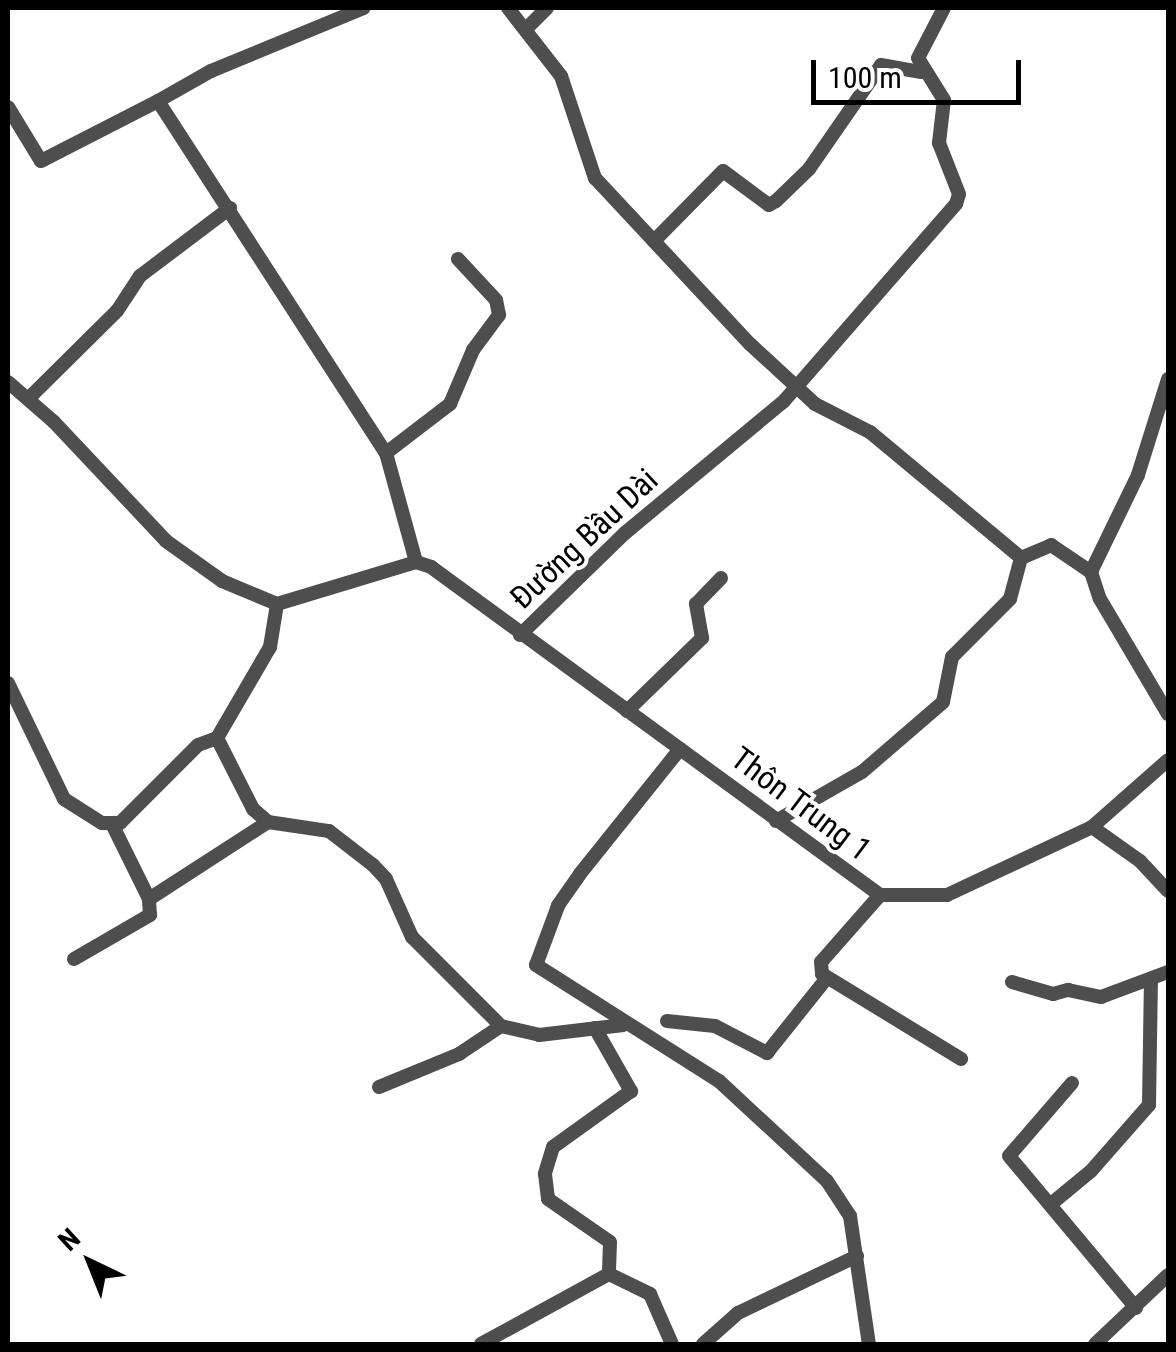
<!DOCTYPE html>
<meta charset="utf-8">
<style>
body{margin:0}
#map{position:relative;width:1176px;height:1352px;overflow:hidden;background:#fff;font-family:"Roboto Condensed",sans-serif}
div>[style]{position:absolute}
.minor>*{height:14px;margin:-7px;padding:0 7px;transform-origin:7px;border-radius:7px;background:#4e4e4e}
span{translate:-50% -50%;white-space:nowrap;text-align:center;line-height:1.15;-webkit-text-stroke:8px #fff;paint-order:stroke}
.street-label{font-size:32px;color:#000}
.frame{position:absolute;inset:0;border:10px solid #000;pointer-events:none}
.north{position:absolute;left:40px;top:1212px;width:100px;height:100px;-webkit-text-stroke:8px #fff;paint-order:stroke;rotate:317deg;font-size:28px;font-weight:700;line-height:40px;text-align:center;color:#000}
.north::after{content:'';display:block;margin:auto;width:35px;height:45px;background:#000;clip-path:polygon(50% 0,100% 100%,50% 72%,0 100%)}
.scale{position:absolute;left:811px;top:60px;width:210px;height:45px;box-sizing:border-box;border:5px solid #000;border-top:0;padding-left:12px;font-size:30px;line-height:35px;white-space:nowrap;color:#000;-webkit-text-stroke:8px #fff;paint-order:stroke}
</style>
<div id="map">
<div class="minor">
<div style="left:508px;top:8px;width:86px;rotate:52.1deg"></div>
<div style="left:561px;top:76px;width:108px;rotate:71.6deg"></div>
<div style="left:595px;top:178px;width:227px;rotate:47deg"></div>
<div style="left:750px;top:344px;width:88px;rotate:42.7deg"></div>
<div style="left:815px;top:404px;width:62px;rotate:27deg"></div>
<div style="left:870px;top:432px;width:197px;rotate:39.8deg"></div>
<div style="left:1021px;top:558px;width:33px;rotate:-23deg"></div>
<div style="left:1051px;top:545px;width:48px;rotate:34deg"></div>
<div style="left:526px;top:29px;width:30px;rotate:-45deg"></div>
<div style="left:158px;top:101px;width:61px;rotate:-29.5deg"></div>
<div style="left:211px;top:71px;width:165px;rotate:-22.4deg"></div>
<div style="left:8px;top:107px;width:63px;rotate:58.6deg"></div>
<div style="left:41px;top:161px;width:131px;rotate:-27.1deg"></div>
<div style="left:158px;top:101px;width:419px;rotate:57.1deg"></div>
<div style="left:386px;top:453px;width:113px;rotate:74.6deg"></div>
<div style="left:654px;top:241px;width:98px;rotate:-45.4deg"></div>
<div style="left:723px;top:171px;width:57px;rotate:36.5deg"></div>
<div style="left:769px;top:205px;width:8px;rotate:-30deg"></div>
<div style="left:776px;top:201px;width:46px;rotate:-44.1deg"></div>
<div style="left:809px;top:169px;width:126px;rotate:-55.3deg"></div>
<div style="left:881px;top:65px;width:41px;rotate:9.9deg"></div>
<div style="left:1168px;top:379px;width:101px;rotate:107.4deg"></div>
<div style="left:1138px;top:475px;width:108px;rotate:115.9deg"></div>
<div style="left:1091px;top:572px;width:28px;rotate:72deg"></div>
<div style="left:1100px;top:599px;width:134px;rotate:59.4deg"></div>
<div style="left:8px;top:382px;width:61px;rotate:41deg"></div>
<div style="left:54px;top:422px;width:163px;rotate:46.7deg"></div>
<div style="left:166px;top:541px;width:69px;rotate:35.5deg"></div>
<div style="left:222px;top:581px;width:60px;rotate:22.7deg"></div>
<div style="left:277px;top:604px;width:145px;rotate:-16.8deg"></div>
<div style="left:416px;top:562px;width:16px;rotate:18deg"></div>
<div style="left:431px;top:567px;width:556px;rotate:36.15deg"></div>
<div style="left:880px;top:895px;width:67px"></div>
<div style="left:947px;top:895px;width:160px;rotate:-25.1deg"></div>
<div style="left:1092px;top:827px;width:59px;rotate:35.3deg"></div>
<div style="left:1140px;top:861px;width:41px;rotate:47deg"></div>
<div style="left:29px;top:398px;width:124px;rotate:-44.7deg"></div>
<div style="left:117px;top:311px;width:42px;rotate:-56.7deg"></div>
<div style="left:140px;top:276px;width:113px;rotate:-37.1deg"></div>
<div style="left:386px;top:453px;width:81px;rotate:-37.4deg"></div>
<div style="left:450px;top:404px;width:59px;rotate:-66.9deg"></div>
<div style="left:473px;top:350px;width:44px;rotate:-53.4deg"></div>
<div style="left:499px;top:315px;width:15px;rotate:-101deg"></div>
<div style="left:496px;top:300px;width:56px;rotate:-132.8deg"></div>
<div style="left:277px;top:604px;width:44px;rotate:99.2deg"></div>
<div style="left:270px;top:647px;width:105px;rotate:120.2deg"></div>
<div style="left:217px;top:738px;width:80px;rotate:63.1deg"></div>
<div style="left:253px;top:809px;width:20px;rotate:41deg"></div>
<div style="left:268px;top:822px;width:62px;rotate:8.4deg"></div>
<div style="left:329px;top:831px;width:56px;rotate:37.7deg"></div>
<div style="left:373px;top:865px;width:19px;rotate:47deg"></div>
<div style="left:386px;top:879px;width:64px;rotate:65.9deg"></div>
<div style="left:412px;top:937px;width:126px;rotate:45deg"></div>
<div style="left:501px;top:1026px;width:39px;rotate:13deg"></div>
<div style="left:539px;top:1035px;width:85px;rotate:-6.8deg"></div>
<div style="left:520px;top:635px;width:146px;rotate:-44.2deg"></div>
<div style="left:625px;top:533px;width:207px;rotate:-39.7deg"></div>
<div style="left:784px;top:401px;width:262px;rotate:-48.9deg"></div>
<div style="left:956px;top:204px;width:10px;rotate:-73deg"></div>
<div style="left:959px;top:194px;width:55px;rotate:-111.4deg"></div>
<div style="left:939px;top:143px;width:43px;rotate:-83.4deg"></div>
<div style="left:944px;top:100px;width:49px;rotate:-121.8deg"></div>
<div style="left:918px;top:58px;width:56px;rotate:-62.5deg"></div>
<div style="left:8px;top:683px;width:129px;rotate:64.2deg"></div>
<div style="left:64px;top:799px;width:45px;rotate:32.3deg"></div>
<div style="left:102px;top:823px;width:18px"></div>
<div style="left:120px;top:823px;width:110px;rotate:-45deg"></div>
<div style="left:198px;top:745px;width:20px;rotate:-20deg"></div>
<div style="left:627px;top:711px;width:105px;rotate:-44.2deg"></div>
<div style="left:702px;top:638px;width:35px;rotate:-100deg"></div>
<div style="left:696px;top:604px;width:36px;rotate:-46deg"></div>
<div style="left:680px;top:749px;width:160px;rotate:128.7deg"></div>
<div style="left:580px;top:874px;width:39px;rotate:125deg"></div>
<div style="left:558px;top:906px;width:63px;rotate:110.4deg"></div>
<div style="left:536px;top:965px;width:217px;rotate:32.4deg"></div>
<div style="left:719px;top:1081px;width:147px;rotate:42.8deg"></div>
<div style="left:827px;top:1181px;width:42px;rotate:56.7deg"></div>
<div style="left:850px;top:1216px;width:129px;rotate:81.6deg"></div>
<div style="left:776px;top:821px;width:99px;rotate:-29.7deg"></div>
<div style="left:862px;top:772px;width:107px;rotate:-40.8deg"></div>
<div style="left:943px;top:702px;width:46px;rotate:-78.7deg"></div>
<div style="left:952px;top:657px;width:82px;rotate:-45deg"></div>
<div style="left:1010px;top:599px;width:42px;rotate:-75deg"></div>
<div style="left:113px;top:826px;width:81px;rotate:63.7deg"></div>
<div style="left:149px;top:899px;width:142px;rotate:-32.9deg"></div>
<div style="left:1092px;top:827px;width:101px;rotate:-41.4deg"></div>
<div style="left:880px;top:895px;width:89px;rotate:131.4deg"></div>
<div style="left:821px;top:962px;width:12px;rotate:85deg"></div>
<div style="left:822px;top:974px;width:163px;rotate:31.4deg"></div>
<div style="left:74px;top:959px;width:88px;rotate:-30.1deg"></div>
<div style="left:150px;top:915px;width:16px;rotate:-94deg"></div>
<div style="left:1012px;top:982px;width:43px;rotate:16.3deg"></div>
<div style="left:1053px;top:994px;width:16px;rotate:-15deg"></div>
<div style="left:1068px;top:990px;width:34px;rotate:12deg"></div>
<div style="left:1101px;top:997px;width:72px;rotate:-20.5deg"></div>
<div style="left:667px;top:1021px;width:48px;rotate:5.9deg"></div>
<div style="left:715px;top:1026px;width:59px;rotate:27.4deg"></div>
<div style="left:767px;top:1053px;width:95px;rotate:-51.4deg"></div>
<div style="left:595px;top:1028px;width:73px;rotate:60.3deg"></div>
<div style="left:631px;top:1091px;width:96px;rotate:144.3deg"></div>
<div style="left:553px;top:1147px;width:28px;rotate:107deg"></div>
<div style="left:545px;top:1174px;width:25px;rotate:83deg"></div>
<div style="left:548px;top:1199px;width:75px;rotate:34.7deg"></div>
<div style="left:610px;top:1242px;width:32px;rotate:92deg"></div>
<div style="left:609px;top:1274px;width:46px;rotate:26deg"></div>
<div style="left:650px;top:1294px;width:55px;rotate:66.3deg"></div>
<div style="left:1072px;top:1083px;width:96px;rotate:130.8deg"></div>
<div style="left:1009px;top:1156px;width:198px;rotate:50.1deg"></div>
<div style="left:379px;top:1087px;width:87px;rotate:-22.4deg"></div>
<div style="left:459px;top:1054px;width:50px;rotate:-33.7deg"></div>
<div style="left:1051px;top:1204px;width:52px;rotate:-39.5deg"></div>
<div style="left:1091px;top:1171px;width:88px;rotate:-48.7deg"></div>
<div style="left:1149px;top:1105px;width:126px;rotate:-89.1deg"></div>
<div style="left:481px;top:1344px;width:146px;rotate:-28.7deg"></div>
<div style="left:703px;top:1344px;width:47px;rotate:-41.5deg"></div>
<div style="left:738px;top:1313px;width:132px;rotate:-25.6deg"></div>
<div style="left:1095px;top:1344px;width:100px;rotate:-43.4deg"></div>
</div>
<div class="street-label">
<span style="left:584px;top:539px;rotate:-43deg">Đường Bầu Dài</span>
<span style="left:801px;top:804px;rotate:37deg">Thôn Trung 1</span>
</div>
<div class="frame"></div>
<div class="north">N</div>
<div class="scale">100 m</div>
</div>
